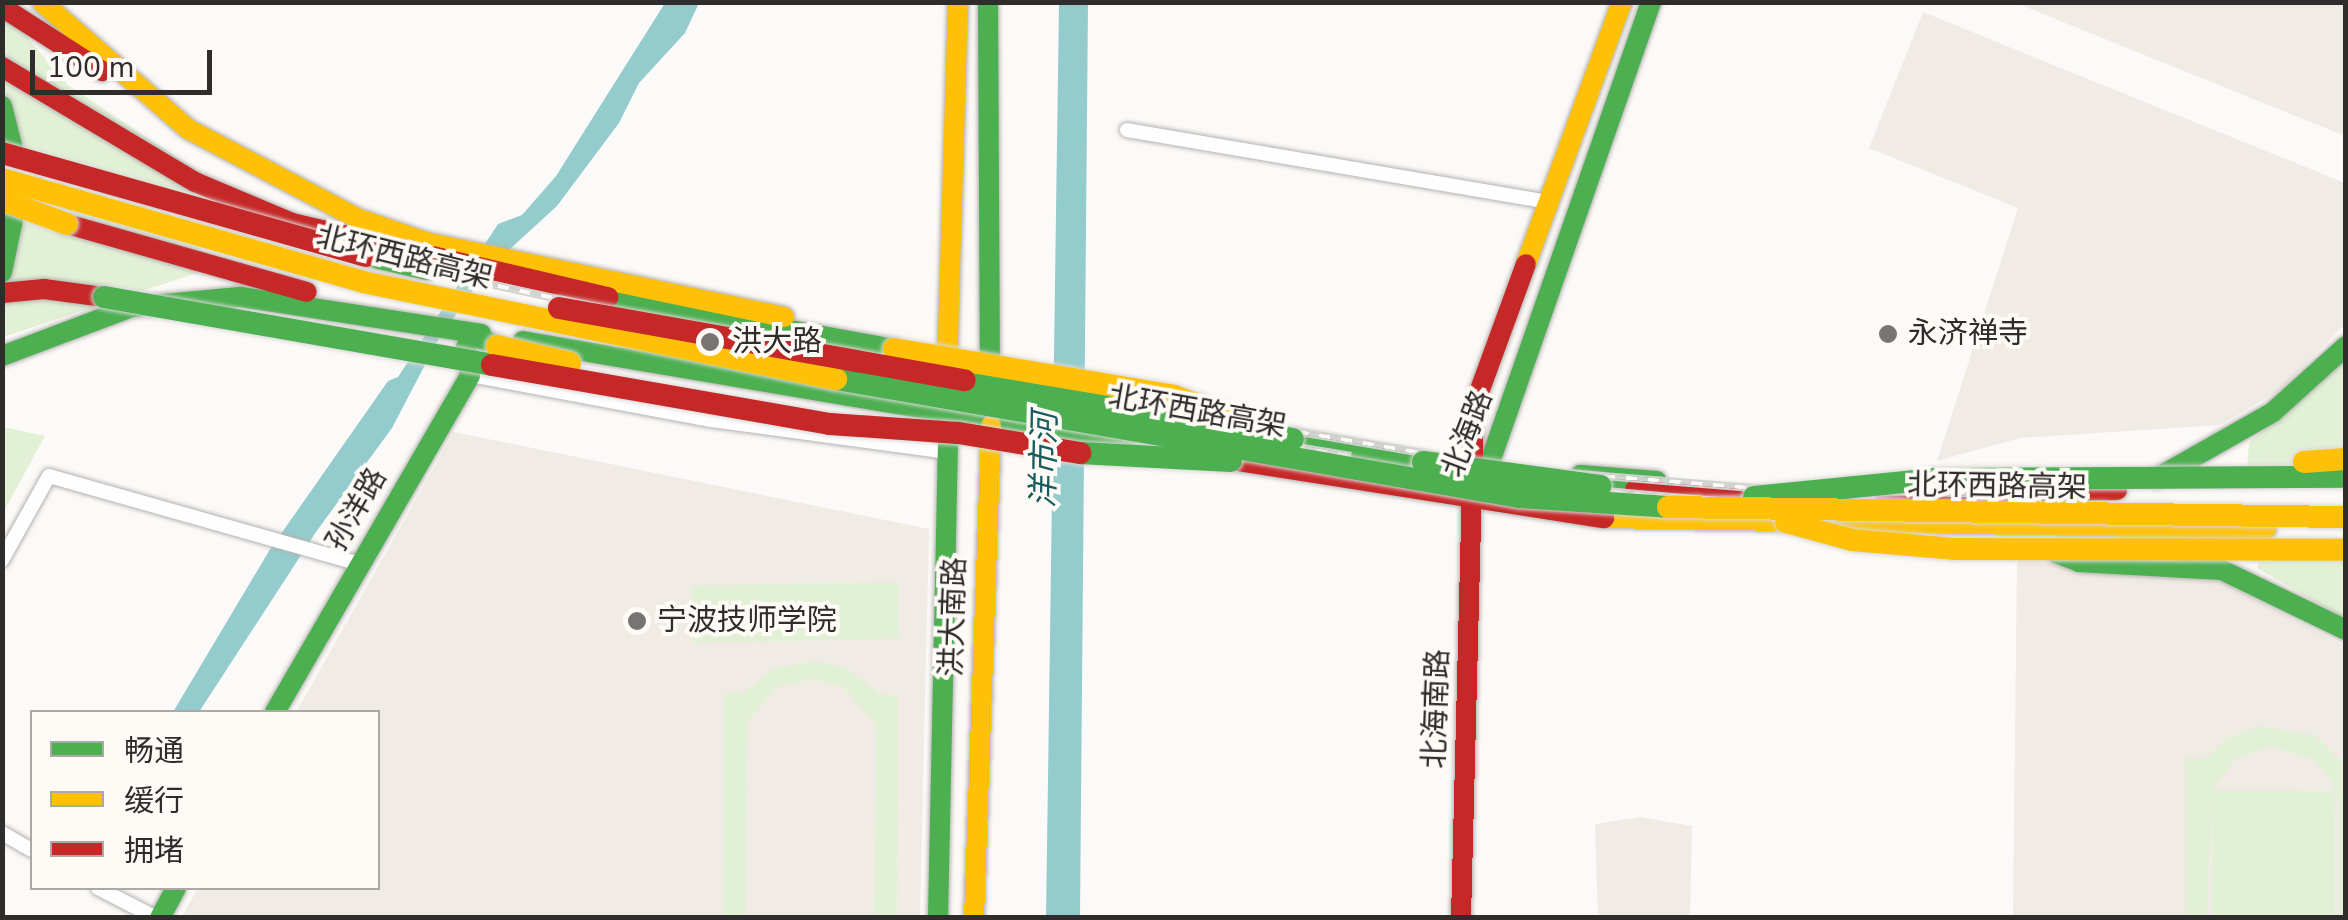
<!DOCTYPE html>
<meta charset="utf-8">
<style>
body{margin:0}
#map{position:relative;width:2348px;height:920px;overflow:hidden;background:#fcfaf8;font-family:"Nunito Sans","Noto Sans SC",sans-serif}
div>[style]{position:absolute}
.built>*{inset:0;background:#f0ebe4}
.green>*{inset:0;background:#e2f1d6;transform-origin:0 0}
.water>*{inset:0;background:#94cccd}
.roads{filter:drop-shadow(0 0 2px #b3b2b0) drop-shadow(0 0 2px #b3b2b0)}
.street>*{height:14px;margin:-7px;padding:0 7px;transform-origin:7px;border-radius:7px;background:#fffefe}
.fast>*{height:20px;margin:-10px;padding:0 10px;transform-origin:10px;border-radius:10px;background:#4caf50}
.slow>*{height:20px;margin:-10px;padding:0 10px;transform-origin:10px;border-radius:10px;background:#ffc107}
.jam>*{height:20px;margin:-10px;padding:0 10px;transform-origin:10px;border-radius:10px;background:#c62828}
.rail>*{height:8px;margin-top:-4px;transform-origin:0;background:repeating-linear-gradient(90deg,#fefbf6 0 11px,#d2d2d1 0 22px);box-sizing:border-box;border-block:2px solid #d2d2d1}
.bridges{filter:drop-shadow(0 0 2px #d9d8d6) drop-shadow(0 0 2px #d9d8d6)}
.fast-bridge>*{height:22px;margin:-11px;padding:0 11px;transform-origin:11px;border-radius:11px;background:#4caf50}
.slow-bridge>*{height:22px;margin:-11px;padding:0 11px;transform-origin:11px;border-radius:11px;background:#ffc107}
.jam-bridge>*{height:22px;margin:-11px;padding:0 11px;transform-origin:11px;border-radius:11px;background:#c62828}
.dots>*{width:28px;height:28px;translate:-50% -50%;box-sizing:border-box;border:5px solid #fefbf6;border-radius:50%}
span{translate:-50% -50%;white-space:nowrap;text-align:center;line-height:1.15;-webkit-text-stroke:8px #fefbf6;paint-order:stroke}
.street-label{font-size:30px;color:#2e2d2b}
.poi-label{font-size:30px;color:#2e2d2b}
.left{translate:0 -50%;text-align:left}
.water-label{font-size:32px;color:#175c5e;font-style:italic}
.frame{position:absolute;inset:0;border:5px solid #2e2d2b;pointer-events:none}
.legend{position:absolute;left:30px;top:710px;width:350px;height:180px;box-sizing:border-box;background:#fefbf6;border:2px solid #aba9a5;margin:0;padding:12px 18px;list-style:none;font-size:30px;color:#2e2d2b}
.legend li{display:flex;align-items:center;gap:20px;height:50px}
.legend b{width:50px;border:2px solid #aba9a5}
.scale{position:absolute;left:30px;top:50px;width:182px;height:45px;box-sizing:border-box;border:5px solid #2e2d2b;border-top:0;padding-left:12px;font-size:30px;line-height:35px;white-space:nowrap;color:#2e2d2b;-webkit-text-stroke:8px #fefbf6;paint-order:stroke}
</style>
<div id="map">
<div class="built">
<div style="clip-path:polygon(2016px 3px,2345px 3px,2345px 136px)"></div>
<div style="clip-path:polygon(1923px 12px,2345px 183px,2345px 324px,2280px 390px,2220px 425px,2020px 438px,1937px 461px,2018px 208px,1869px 148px)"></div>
<div style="clip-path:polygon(454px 432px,929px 529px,920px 917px,181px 918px,198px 888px,378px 888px,378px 712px,296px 712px)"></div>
<div style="clip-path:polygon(2017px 559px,2220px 581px,2345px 646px,2345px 917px,2013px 918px)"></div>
<div style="clip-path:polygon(1641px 817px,1692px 826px,1690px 917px,1598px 917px,1595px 824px)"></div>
</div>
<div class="green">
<div style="clip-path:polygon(2px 8px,68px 85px,207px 177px,197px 273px,3px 337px)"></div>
<div style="clip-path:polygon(2345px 357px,2345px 463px,2247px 469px,2249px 443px)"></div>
<div style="clip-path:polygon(3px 427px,45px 436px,3px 513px,2px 427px)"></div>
<div style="clip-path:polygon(2345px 559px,2345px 619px,2257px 568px,2259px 561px)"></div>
<div style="left:898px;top:582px;width:57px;height:207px;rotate:89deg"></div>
<div style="clip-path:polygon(818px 661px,848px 669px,879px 694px,898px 695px,897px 917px,874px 917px,876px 725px,843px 687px,812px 679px,776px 688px,747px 723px,746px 917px,723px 917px,724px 693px,743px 693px,774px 668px)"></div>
<div style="clip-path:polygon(2259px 726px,2315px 735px,2345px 765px,2345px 917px,2339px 917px,2339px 805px,2333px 784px,2316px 761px,2272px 746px,2234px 760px,2212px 790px,2335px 791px,2334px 917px,2212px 917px,2212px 792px,2207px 917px,2185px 917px,2185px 758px,2206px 758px,2226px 739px)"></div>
</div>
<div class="water">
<div style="clip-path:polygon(1088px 2px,1080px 917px,1046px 918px,1059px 3px)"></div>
<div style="clip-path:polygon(665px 3px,699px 3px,685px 33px,639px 83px,619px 123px,557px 206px,489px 268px,439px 338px,392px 428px,316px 532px,199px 712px,173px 712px,269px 551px,388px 381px,398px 377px,498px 224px,522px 215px,556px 176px)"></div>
</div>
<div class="roads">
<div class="street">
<div style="left:1127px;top:130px;width:423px;rotate:9.7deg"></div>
<div style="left:470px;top:375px;width:245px;rotate:10.6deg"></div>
<div style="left:711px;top:420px;width:238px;rotate:7.7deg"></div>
<div style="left:2px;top:560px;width:96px;rotate:-60.8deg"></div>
<div style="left:49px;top:476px;width:324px;rotate:15.8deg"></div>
<div style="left:2px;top:833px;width:34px;rotate:30deg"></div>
<div style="left:98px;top:888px;width:65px;rotate:27.3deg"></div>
</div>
<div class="fast">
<div style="left:988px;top:2px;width:374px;rotate:89.7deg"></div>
<div style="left:2px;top:106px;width:77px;rotate:75.8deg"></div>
<div style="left:21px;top:181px;width:93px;rotate:101.8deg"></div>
<div style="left:366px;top:256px;width:62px;rotate:13.1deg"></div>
<div style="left:608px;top:297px;width:291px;rotate:10.3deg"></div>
<div style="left:464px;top:332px;width:36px;rotate:23deg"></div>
<div style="left:523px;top:341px;width:648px;rotate:9.59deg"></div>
<div style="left:2px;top:356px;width:139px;rotate:-20.7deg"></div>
<div style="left:132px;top:307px;width:108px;rotate:-5.3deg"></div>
<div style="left:240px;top:297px;width:244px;rotate:8.7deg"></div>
<div style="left:1293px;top:439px;width:132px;rotate:10deg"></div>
<div style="left:1580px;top:475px;width:77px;rotate:4.5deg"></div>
<div style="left:2157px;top:478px;width:133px;rotate:-29.6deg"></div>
<div style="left:2273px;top:412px;width:98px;rotate:-42.1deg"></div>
<div style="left:1483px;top:482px;width:509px;rotate:-70.71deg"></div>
<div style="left:2056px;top:553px;width:25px;rotate:21deg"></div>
<div style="left:2079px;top:562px;width:143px;rotate:3.2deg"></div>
<div style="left:2222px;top:570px;width:138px;rotate:25.8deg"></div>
<div style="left:275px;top:712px;width:389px;rotate:-59.9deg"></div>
<div style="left:470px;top:375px;width:28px;rotate:-98deg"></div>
<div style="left:160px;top:918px;width:34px;rotate:-62deg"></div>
<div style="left:938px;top:918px;width:498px;rotate:-88.8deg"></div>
</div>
<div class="slow">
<div style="left:42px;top:2px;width:194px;rotate:41deg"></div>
<div style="left:188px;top:129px;width:193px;rotate:27.8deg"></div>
<div style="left:359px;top:219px;width:70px;rotate:19.2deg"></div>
<div style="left:425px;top:242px;width:367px;rotate:11.8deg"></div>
<div style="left:1526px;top:264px;width:279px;rotate:-69.9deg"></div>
<div style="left:947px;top:371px;width:369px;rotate:-88.3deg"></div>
<div style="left:1604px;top:518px;width:662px;rotate:0.95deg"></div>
<div style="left:974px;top:918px;width:493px;rotate:-88deg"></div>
</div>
<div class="jam">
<div style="left:2px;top:7px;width:119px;rotate:32.6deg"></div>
<div style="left:2px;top:67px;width:225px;rotate:30.8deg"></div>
<div style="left:195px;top:182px;width:105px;rotate:22.9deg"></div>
<div style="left:292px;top:223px;width:325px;rotate:13.2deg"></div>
<div style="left:67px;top:224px;width:249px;rotate:15.8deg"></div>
<div style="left:2px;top:293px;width:42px;rotate:-5.4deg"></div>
<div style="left:44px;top:289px;width:61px;rotate:7.6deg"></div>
<div style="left:1213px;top:457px;width:396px;rotate:8.9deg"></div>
<div style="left:1635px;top:490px;width:119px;rotate:3.4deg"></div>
<div style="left:1884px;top:493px;width:233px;rotate:-0.7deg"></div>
<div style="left:1461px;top:918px;width:512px;rotate:-88.55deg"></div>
<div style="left:1474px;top:406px;width:151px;rotate:-69.9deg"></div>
</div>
</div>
<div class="rail">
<div style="left:2px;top:146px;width:384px;rotate:17deg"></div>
<div style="left:369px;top:258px;width:351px;rotate:12.2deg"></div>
<div style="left:712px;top:332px;width:816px;rotate:9.67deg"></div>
<div style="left:1516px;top:469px;width:237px;rotate:4.6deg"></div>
<div style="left:1752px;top:488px;width:281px;rotate:1.4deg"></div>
<div style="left:2px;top:167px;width:377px;rotate:16.3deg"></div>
<div style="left:364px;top:273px;width:352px;rotate:12.5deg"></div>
<div style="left:708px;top:349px;width:652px;rotate:9.45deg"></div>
<div style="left:1524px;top:484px;width:231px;rotate:5deg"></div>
<div style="left:1754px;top:504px;width:274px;rotate:1.3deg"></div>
</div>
<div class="bridges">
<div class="fast-bridge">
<div style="left:104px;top:297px;width:394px;rotate:9.9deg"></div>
<div style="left:836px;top:379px;width:693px;rotate:9.8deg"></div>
<div style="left:1519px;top:497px;width:149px;rotate:3.8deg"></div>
<div style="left:965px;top:380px;width:333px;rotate:10.2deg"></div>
<div style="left:1080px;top:453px;width:151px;rotate:3deg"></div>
<div style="left:1423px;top:462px;width:179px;rotate:7.7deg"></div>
<div style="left:1754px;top:497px;width:180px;rotate:-5.7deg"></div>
<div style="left:1933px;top:479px;width:413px;rotate:-0.3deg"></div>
</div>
<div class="slow-bridge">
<div style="left:2px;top:179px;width:375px;rotate:15.9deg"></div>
<div style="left:363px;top:282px;width:483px;rotate:11.6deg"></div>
<div style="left:2px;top:200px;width:69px;rotate:20.3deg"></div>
<div style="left:497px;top:346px;width:75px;rotate:13.1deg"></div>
<div style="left:894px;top:349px;width:284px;rotate:9.5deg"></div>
<div style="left:1174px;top:396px;width:56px;rotate:19.7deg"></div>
<div style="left:2304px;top:462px;width:42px;rotate:-4.1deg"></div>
<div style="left:1668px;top:507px;width:678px;rotate:0.85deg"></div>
<div style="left:1786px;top:522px;width:68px;rotate:15.3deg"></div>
<div style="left:1852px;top:540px;width:102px;rotate:5deg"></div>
<div style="left:1954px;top:549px;width:392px;rotate:0.1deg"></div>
</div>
<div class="jam-bridge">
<div style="left:2px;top:153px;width:378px;rotate:15.8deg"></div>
<div style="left:559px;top:308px;width:412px;rotate:10.1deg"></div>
<div style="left:492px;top:365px;width:343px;rotate:9.9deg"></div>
<div style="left:830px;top:424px;width:128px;rotate:4deg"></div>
<div style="left:958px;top:433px;width:124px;rotate:9.3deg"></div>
</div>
</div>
<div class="dots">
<div style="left:1888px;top:334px;background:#767573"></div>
<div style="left:710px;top:342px;background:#767573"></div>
<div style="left:637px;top:621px;background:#767573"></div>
</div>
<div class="street-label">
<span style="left:404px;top:258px;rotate:14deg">北环西路高架</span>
<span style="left:1197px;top:412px;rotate:10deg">北环西路高架</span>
<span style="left:1468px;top:434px;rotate:-69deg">北海路</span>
<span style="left:1997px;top:487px;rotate:1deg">北环西路高架</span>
<span style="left:357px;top:510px;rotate:-60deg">孙洋路</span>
<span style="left:954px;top:617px;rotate:-88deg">洪大南路</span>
<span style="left:1437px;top:709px;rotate:-88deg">北海南路</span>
</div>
<div class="poi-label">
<span class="left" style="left:1908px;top:334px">永济禅寺</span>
<span class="left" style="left:732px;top:342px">洪大路</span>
<span class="left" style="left:657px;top:621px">宁波技师学院</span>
</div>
<div class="water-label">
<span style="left:1045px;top:460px;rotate:-89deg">洋市河</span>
</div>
<div class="frame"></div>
<ul class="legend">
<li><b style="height:12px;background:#4caf50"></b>畅通</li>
<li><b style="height:12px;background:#ffc107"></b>缓行</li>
<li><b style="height:12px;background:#c62828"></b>拥堵</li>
</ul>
<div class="scale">100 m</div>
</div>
